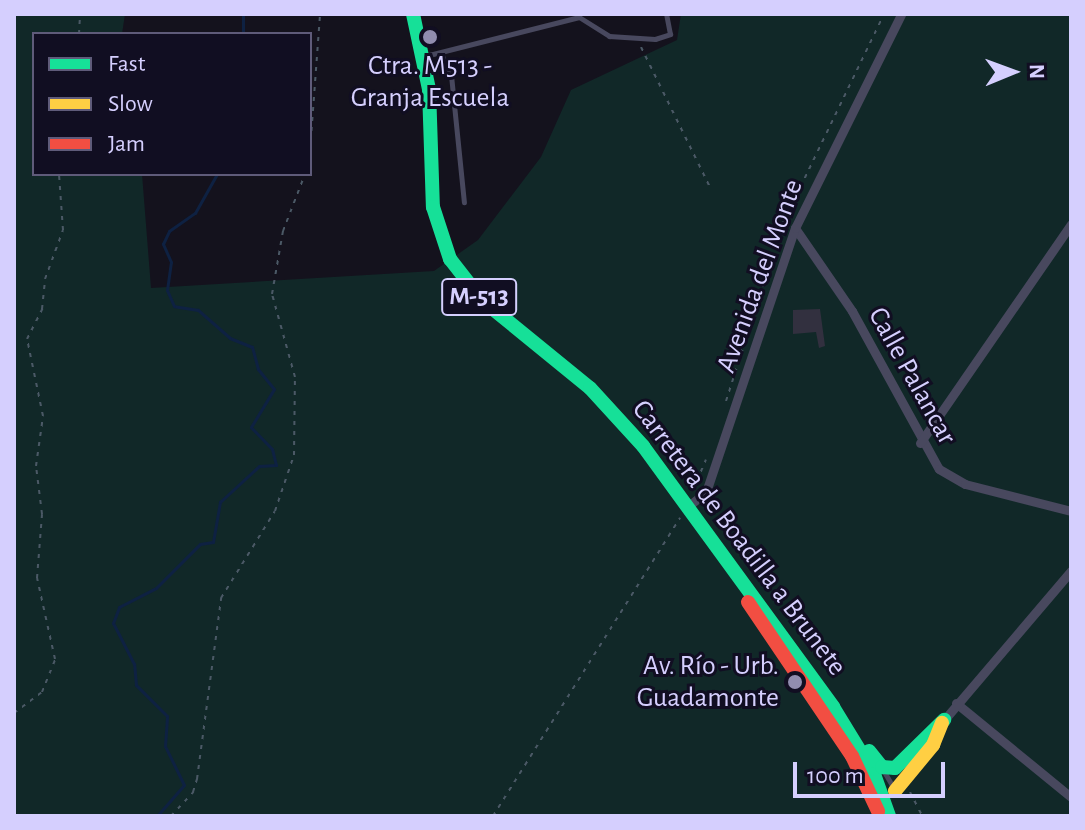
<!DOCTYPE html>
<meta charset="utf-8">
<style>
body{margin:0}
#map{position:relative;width:1085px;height:830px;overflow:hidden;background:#14121d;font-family:"Alegreya Sans",sans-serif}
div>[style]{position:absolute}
.green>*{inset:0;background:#112828}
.stream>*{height:3px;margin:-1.5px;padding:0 1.5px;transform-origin:1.5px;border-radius:1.5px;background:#0e2142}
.building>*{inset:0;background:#32303f}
.path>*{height:2px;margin-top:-1px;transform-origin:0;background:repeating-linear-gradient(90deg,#4b5966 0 4px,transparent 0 10px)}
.lane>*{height:5px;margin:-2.5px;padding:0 2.5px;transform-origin:2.5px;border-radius:2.5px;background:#48485e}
.street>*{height:9px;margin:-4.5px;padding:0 4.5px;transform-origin:4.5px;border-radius:4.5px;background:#48485e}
.fast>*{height:14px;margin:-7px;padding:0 7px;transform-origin:7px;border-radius:7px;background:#16e098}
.slow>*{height:14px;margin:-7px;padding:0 7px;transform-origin:7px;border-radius:7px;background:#ffcf43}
.jam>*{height:14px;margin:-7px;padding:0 7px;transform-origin:7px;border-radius:7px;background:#f24e42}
.dots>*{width:22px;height:22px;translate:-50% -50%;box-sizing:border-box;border:4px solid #110e22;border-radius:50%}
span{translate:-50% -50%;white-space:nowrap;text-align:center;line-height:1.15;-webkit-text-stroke:6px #110e22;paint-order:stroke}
.shield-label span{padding:2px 6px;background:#110e22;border:2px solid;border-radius:6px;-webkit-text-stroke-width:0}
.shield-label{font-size:26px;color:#d5cffe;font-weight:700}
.poi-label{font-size:28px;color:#d5cffe}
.right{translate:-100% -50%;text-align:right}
.street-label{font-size:28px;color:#d5cffe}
.frame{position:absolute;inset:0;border:16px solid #d5cffe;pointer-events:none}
.legend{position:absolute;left:32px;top:32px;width:280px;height:144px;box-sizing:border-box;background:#110e22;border:2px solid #5f5b7a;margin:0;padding:10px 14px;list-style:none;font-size:24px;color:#d5cffe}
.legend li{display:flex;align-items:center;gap:16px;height:40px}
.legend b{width:40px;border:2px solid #5f5b7a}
.north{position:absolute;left:973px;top:32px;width:80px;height:80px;-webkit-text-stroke:6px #110e22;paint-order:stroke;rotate:89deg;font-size:22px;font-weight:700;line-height:32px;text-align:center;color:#d5cffe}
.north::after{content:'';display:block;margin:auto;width:28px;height:36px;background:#d5cffe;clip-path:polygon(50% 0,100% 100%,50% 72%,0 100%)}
.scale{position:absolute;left:793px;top:762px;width:152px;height:36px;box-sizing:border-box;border:4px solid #d5cffe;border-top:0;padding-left:10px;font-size:24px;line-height:28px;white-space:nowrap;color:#d5cffe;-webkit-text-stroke:6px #110e22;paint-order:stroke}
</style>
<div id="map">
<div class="green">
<div style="clip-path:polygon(14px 14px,125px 14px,122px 34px,34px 34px,34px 174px,142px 174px,151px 288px,434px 271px,478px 240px,541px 157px,571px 90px,677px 40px,681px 14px,1071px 14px,1071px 816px,14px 816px)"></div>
</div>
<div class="stream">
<div style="left:243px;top:14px;width:20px;rotate:90deg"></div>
<div style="left:157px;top:816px;width:41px;rotate:-48.9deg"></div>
<div style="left:184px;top:785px;width:43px;rotate:-116deg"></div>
<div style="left:165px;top:746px;width:30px;rotate:-86deg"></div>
<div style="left:167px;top:716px;width:44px;rotate:-135deg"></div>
<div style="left:136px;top:685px;width:21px;rotate:-95deg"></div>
<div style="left:134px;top:664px;width:46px;rotate:-117.1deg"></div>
<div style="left:113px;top:623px;width:17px;rotate:-69deg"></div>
<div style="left:119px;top:607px;width:42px;rotate:-27.2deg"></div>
<div style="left:156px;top:588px;width:62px;rotate:-45deg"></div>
<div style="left:200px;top:544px;width:13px;rotate:-9deg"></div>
<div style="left:213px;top:542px;width:41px;rotate:-80.1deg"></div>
<div style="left:220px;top:502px;width:53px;rotate:-42.7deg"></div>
<div style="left:259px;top:466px;width:17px;rotate:-3deg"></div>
<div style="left:276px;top:465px;width:16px;rotate:-104deg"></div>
<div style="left:272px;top:449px;width:30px;rotate:-134deg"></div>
<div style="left:251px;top:427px;width:44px;rotate:-58.8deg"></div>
<div style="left:274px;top:389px;width:26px;rotate:-129deg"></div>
<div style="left:258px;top:369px;width:23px;rotate:-105deg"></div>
<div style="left:252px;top:347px;width:24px;rotate:-158deg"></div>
<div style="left:230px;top:338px;width:43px;rotate:-138.8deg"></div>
<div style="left:198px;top:310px;width:24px;rotate:-171deg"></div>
<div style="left:174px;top:306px;width:17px;rotate:-114deg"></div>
<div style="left:167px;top:290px;width:28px;rotate:-82deg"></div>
<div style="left:171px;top:262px;width:20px;rotate:-114deg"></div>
<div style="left:163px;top:244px;width:14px;rotate:-65deg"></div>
<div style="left:169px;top:231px;width:32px;rotate:-35deg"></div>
<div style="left:195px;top:213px;width:45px;rotate:-60.6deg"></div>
</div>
<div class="building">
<div style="clip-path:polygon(820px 309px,825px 346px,819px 348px,816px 332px,793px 334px,793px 310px)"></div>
</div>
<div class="path">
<div style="left:79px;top:34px;width:20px;rotate:-87deg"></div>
<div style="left:641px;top:47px;width:158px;rotate:63.8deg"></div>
<div style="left:310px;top:151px;width:137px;rotate:-85.8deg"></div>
<div style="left:726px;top:401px;width:187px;rotate:-72.2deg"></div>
<div style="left:783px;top:223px;width:232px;rotate:-64.2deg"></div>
<div style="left:693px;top:490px;width:33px;rotate:-67deg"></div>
<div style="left:14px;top:713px;width:35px;rotate:-37deg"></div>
<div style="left:42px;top:692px;width:35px;rotate:-68deg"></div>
<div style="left:55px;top:659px;width:83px;rotate:-102.5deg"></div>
<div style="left:37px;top:578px;width:64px;rotate:-85.5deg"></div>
<div style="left:42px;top:514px;width:48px;rotate:-97.1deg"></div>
<div style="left:36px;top:466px;width:50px;rotate:-82deg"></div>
<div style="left:43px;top:416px;width:79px;rotate:-101.7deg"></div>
<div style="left:27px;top:339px;width:34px;rotate:-63deg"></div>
<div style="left:42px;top:309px;width:30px;rotate:-84deg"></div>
<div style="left:45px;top:279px;width:52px;rotate:-69.8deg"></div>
<div style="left:63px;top:230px;width:56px;rotate:-94.1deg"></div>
<div style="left:910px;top:792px;width:27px;rotate:63deg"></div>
<div style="left:171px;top:816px;width:33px;rotate:-47deg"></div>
<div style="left:193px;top:792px;width:14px;rotate:-73deg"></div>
<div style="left:197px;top:779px;width:183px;rotate:-82.4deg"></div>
<div style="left:221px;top:598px;width:102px;rotate:-58.2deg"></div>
<div style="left:275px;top:511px;width:59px;rotate:-71.3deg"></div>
<div style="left:294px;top:455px;width:78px;rotate:-89.3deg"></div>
<div style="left:295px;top:377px;width:86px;rotate:-105.5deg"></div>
<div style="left:272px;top:294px;width:64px;rotate:-80.1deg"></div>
<div style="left:283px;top:231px;width:61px;rotate:-68.9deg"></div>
<div style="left:493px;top:816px;width:352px;rotate:-57.9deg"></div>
</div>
<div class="lane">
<div style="left:441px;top:53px;width:24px;rotate:66deg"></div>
<div style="left:451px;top:75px;width:128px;rotate:84.2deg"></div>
<div style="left:425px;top:56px;width:159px;rotate:-14.2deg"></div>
<div style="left:579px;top:17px;width:36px;rotate:32deg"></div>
<div style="left:609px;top:36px;width:46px;rotate:3.7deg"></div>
<div style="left:655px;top:39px;width:16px;rotate:-18deg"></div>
<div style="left:670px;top:34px;width:20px;rotate:-101deg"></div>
<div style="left:882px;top:768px;width:22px;rotate:60deg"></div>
</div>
<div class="street">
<div style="left:795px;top:228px;width:101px;rotate:55.5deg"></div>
<div style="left:852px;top:311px;width:180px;rotate:61.2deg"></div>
<div style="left:939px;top:469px;width:30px;rotate:30deg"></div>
<div style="left:965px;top:484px;width:109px;rotate:14.3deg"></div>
<div style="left:920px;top:443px;width:266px;rotate:-55.4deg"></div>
<div style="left:687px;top:507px;width:24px;rotate:-38deg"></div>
<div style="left:706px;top:492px;width:279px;rotate:-71.4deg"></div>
<div style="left:795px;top:228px;width:239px;rotate:-63.6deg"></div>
<div style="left:956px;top:703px;width:149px;rotate:39.3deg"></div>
<div style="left:944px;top:720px;width:196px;rotate:-49.6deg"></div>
</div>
<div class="fast">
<div style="left:413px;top:14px;width:77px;rotate:78deg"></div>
<div style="left:429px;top:89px;width:118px;rotate:88.1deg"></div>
<div style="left:433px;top:207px;width:55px;rotate:71.9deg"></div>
<div style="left:450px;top:259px;width:52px;rotate:52deg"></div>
<div style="left:482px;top:300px;width:139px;rotate:39.2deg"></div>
<div style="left:590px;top:388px;width:79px;rotate:47.6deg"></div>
<div style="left:643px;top:446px;width:323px;rotate:53.9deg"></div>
<div style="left:833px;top:707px;width:79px;rotate:58.5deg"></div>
<div style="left:874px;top:774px;width:45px;rotate:70.3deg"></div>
<div style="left:869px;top:751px;width:21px;rotate:51deg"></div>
<div style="left:882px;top:767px;width:13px;rotate:4deg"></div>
<div style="left:895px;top:768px;width:69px;rotate:-44.4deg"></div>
</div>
<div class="slow">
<div style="left:895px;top:791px;width:60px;rotate:-50.4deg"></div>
<div style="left:933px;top:745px;width:24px;rotate:-68deg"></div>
</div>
<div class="jam">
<div style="left:748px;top:602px;width:186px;rotate:56deg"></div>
<div style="left:852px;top:756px;width:61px;rotate:64.7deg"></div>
</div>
<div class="dots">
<div style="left:430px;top:37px;background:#918daf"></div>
<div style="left:795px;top:682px;background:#918daf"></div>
</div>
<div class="shield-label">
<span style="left:479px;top:297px">M-513</span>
</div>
<div class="poi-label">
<span style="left:430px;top:82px">Ctra. M513 -<br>Granja Escuela</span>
<span class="right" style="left:779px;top:682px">Av. Río - Urb.<br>Guadamonte</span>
</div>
<div class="street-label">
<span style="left:760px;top:276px;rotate:-70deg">Avenida del Monte</span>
<span style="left:912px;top:376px;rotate:61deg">Calle Palancar</span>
<span style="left:739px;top:538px;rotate:53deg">Carretera de Boadilla a Brunete</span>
</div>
<div class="frame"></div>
<ul class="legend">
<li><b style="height:10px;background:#16e098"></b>Fast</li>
<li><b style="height:10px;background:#ffcf43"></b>Slow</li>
<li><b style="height:10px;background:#f24e42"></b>Jam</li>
</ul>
<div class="north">N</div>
<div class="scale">100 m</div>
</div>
